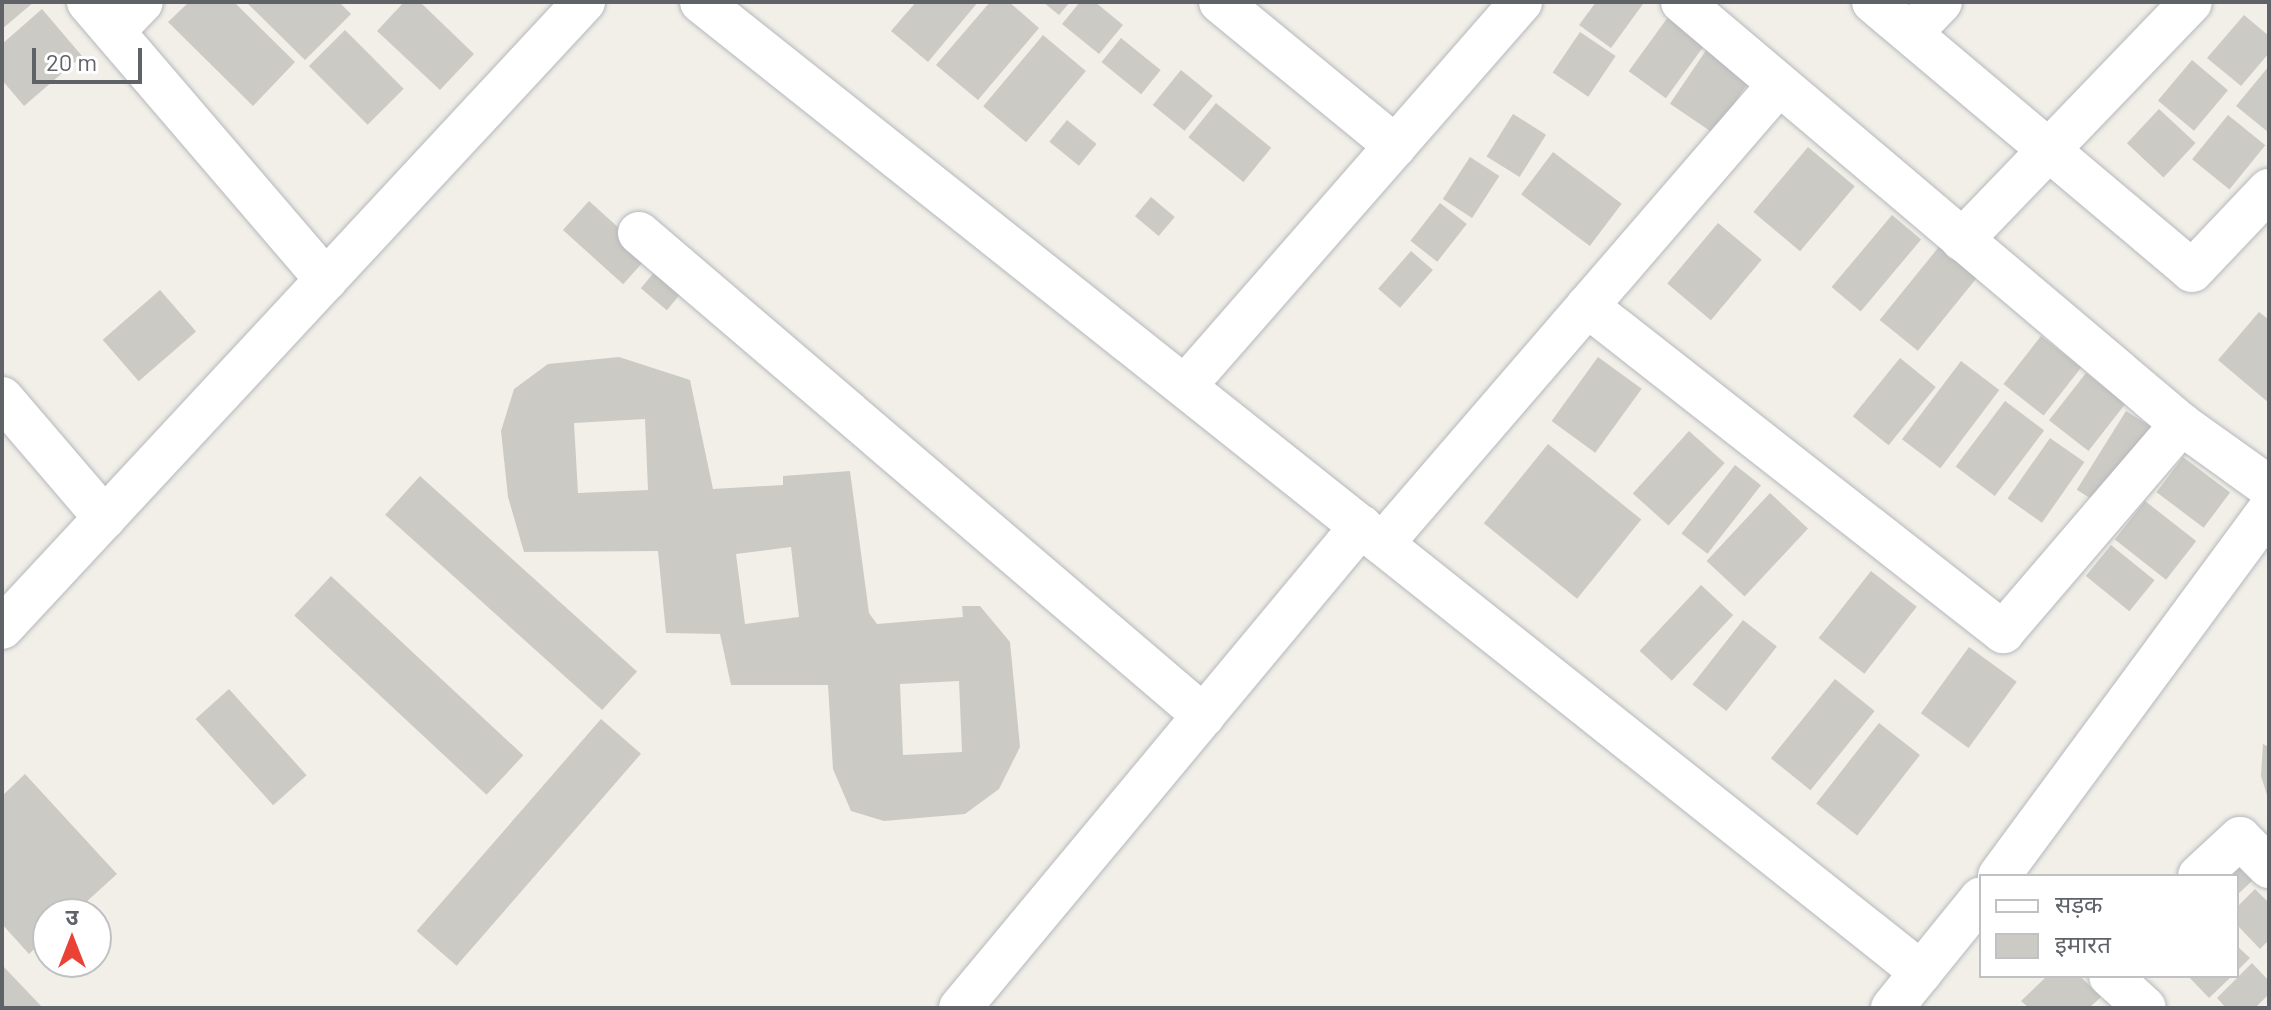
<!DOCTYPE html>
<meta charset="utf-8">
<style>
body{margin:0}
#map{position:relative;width:2271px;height:1010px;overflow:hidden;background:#f1efe8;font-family:Barlow,"Noto Sans Devanagari",sans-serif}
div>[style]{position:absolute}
.building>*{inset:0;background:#cccac5;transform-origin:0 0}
.roads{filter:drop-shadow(0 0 2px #b5b8bc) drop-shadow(0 0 2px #b5b8bc)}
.minor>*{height:42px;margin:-21px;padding:0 21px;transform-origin:21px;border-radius:21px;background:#fff}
span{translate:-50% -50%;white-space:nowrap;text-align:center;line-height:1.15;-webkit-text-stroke:6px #fff;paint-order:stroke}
.frame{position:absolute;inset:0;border:4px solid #5f6368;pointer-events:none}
.legend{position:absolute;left:1979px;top:874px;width:260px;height:104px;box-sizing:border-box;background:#fff;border:2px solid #bfc1c3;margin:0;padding:10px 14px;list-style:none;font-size:24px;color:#5f6368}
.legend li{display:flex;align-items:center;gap:16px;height:40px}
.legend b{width:40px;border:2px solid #bfc1c3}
.north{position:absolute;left:32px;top:898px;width:80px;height:80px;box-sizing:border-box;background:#fff;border:2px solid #bfc1c3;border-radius:50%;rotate:0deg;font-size:22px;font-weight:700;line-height:32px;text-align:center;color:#5f6368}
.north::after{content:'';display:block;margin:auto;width:28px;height:36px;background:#ea4335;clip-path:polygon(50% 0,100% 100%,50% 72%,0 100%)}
.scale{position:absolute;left:32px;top:48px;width:110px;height:36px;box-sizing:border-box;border:4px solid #5f6368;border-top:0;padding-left:10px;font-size:24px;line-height:28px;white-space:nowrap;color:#5f6368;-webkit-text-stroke:6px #fff;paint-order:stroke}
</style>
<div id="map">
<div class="building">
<div style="clip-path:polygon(2px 2px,34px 2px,2px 29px)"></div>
<div style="clip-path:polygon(189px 2px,234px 2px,295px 62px,253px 106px,168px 22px)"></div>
<div style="clip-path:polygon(246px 2px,339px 2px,351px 14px,305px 60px)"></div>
<div style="clip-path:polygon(404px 2px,420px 2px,474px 54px,440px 90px,377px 31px)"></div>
<div style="clip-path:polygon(916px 2px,978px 2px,928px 62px,891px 31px)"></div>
<div style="clip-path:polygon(990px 2px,1009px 2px,1039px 28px,978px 100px,936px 65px)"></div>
<div style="clip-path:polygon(1043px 2px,1070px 2px,1059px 15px)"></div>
<div style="clip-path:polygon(1080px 2px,1095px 2px,1123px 25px,1099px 54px,1062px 24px)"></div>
<div style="clip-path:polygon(1596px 2px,1643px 4px,1611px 48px,1579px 25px)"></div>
<div style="clip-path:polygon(42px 9px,82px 56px,24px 106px,2px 80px,2px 44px)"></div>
<div style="left:1671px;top:13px;width:46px;height:72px;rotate:36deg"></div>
<div style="clip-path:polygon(2244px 15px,2269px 36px,2269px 53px,2241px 86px,2207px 58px)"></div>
<div style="left:345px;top:30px;width:83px;height:51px;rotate:45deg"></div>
<div style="left:1580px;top:32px;width:43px;height:49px;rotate:34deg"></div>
<div style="left:1043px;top:35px;width:56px;height:93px;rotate:40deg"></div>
<div style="left:1121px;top:38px;width:51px;height:31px;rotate:39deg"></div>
<div style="left:1713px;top:40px;width:53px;height:77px;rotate:34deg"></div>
<div style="left:2192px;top:60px;width:47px;height:53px;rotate:40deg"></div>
<div style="clip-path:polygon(2269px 66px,2269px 130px,2268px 132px,2236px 106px)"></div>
<div style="left:1181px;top:70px;width:41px;height:45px;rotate:39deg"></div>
<div style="left:1216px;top:103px;width:71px;height:44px;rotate:39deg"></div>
<div style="left:2159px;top:109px;width:50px;height:47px;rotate:43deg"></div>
<div style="left:1513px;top:114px;width:39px;height:50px;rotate:32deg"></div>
<div style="left:2228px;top:115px;width:48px;height:57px;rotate:39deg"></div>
<div style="left:1067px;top:120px;width:38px;height:28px;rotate:39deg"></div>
<div style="left:1808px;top:147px;width:61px;height:85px;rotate:40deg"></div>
<div style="left:1553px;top:152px;width:86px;height:53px;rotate:37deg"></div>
<div style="left:1470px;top:157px;width:35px;height:50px;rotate:33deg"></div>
<div style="left:1151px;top:197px;width:31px;height:25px;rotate:40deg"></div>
<div style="left:589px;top:201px;width:81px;height:39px;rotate:42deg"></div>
<div style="left:1440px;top:203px;width:34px;height:48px;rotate:38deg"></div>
<div style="left:1892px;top:215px;width:38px;height:94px;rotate:40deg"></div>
<div style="left:1718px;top:223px;width:57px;height:79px;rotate:40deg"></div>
<div style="left:1942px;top:243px;width:49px;height:99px;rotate:39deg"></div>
<div style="left:1411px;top:251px;width:29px;height:50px;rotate:41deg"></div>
<div style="left:662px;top:263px;width:34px;height:33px;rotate:40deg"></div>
<div style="left:160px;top:290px;width:55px;height:76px;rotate:49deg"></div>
<div style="clip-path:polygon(2259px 312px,2269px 320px,2269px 403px,2218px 360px)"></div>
<div style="left:2041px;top:336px;width:51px;height:61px;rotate:38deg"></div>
<div style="clip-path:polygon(evenodd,619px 357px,690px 380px,713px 489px,783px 485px,783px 476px,850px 471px,869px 613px,877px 624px,963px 617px,962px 606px,980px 606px,1010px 642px,1020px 747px,999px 789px,965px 814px,884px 821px,851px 811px,833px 769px,828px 685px,731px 685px,720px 634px,666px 633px,658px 551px,524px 552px,508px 497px,501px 431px,514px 389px,548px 364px,619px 357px,645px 419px,648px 490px,578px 493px,574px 423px,645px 419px,619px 357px,791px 547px,799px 617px,745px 624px,736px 554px,791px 547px,619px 357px,959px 681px,962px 752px,903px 755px,900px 684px,959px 681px)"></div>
<div style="left:1598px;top:357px;width:54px;height:79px;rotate:36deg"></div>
<div style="left:1900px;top:358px;width:46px;height:75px;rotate:39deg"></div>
<div style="left:1961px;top:361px;width:48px;height:98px;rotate:37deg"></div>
<div style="left:2086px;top:373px;width:50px;height:60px;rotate:38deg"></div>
<div style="left:2005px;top:401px;width:49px;height:82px;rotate:37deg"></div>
<div style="left:2126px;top:411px;width:32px;height:93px;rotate:32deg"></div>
<div style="left:1689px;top:431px;width:48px;height:84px;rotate:42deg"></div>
<div style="left:2050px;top:438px;width:42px;height:74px;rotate:35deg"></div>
<div style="left:1548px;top:444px;width:120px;height:102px;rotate:39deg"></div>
<div style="left:2183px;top:457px;width:59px;height:44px;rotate:37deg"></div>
<div style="left:1735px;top:465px;width:33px;height:87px;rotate:38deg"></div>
<div style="left:420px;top:476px;width:292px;height:52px;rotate:42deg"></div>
<div style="left:1770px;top:493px;width:52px;height:93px;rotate:43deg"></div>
<div style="left:2145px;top:501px;width:65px;height:49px;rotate:38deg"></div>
<div style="left:2111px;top:545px;width:56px;height:40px;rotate:39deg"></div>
<div style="left:1871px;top:571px;width:58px;height:85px;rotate:38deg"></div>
<div style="left:331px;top:576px;width:263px;height:54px;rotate:43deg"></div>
<div style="left:1701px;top:585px;width:44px;height:90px;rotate:43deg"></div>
<div style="left:1743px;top:620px;width:43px;height:82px;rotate:38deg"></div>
<div style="left:1969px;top:647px;width:59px;height:82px;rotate:36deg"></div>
<div style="left:1835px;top:679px;width:51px;height:102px;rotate:39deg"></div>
<div style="left:229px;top:689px;width:116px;height:45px;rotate:48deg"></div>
<div style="left:601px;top:719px;width:53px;height:281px;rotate:41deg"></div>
<div style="left:1879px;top:723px;width:52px;height:102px;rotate:38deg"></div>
<div style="clip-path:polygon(2263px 744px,2269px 747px,2268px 798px,2261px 776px)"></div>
<div style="clip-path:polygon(25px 774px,117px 874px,73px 914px,48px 914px,48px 936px,29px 954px,2px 924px,2px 796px)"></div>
<div style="clip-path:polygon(2231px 860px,2252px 881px,2237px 895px,2237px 876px,2214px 876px)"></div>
<div style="clip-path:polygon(2255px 889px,2269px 903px,2269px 940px,2260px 949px,2237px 925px,2237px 907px)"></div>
<div style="clip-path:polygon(2237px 946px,2250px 958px,2237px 971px)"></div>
<div style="clip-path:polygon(2252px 963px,2269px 981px,2269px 994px,2255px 1008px,2226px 1008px,2217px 998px)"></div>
<div style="clip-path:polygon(2px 965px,43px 1008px,2px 1008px)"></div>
<div style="clip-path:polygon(2047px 976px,2080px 976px,2101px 997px,2089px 1008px,2029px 1008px,2021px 1001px)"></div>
<div style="clip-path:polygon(2188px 976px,2232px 976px,2209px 998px)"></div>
</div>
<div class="roads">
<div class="minor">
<div style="left:88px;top:2px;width:366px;rotate:49.4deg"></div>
<div style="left:701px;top:2px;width:1559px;rotate:38.49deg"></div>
<div style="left:1220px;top:2px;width:227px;rotate:39.4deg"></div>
<div style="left:1682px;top:2px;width:654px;rotate:40.22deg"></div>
<div style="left:2181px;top:424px;width:108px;rotate:35.6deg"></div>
<div style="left:1873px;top:2px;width:417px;rotate:40.1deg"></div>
<div style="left:2192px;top:271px;width:112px;rotate:-46.5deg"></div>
<div style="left:114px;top:31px;width:40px;rotate:-46deg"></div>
<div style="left:1911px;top:33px;width:43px;rotate:-45.9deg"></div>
<div style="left:639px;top:233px;width:743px;rotate:40.53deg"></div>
<div style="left:1962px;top:240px;width:330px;rotate:-46.1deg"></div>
<div style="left:1587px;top:306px;width:529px;rotate:38.08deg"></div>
<div style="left:2003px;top:632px;width:274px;rotate:-49.4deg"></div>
<div style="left:1186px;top:385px;width:509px;rotate:-48.82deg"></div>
<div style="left:2px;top:398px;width:158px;rotate:49.4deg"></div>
<div style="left:1383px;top:543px;width:606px;rotate:-49.21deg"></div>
<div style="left:2px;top:628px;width:855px;rotate:-47.09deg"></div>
<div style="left:1999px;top:876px;width:455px;rotate:-53.6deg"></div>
<div style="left:2199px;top:876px;width:56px;rotate:-42.8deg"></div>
<div style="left:2240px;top:838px;width:41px;rotate:45deg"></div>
<div style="left:2110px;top:976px;width:47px;rotate:42.4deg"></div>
<div style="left:960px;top:1008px;width:627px;rotate:-50.24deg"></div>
<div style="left:1892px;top:1008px;width:141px;rotate:-51deg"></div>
</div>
</div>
<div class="frame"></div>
<ul class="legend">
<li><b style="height:10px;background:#fff"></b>सड़क</li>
<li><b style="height:22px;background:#cccac5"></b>इमारत</li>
</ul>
<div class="north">उ</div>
<div class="scale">20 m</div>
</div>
